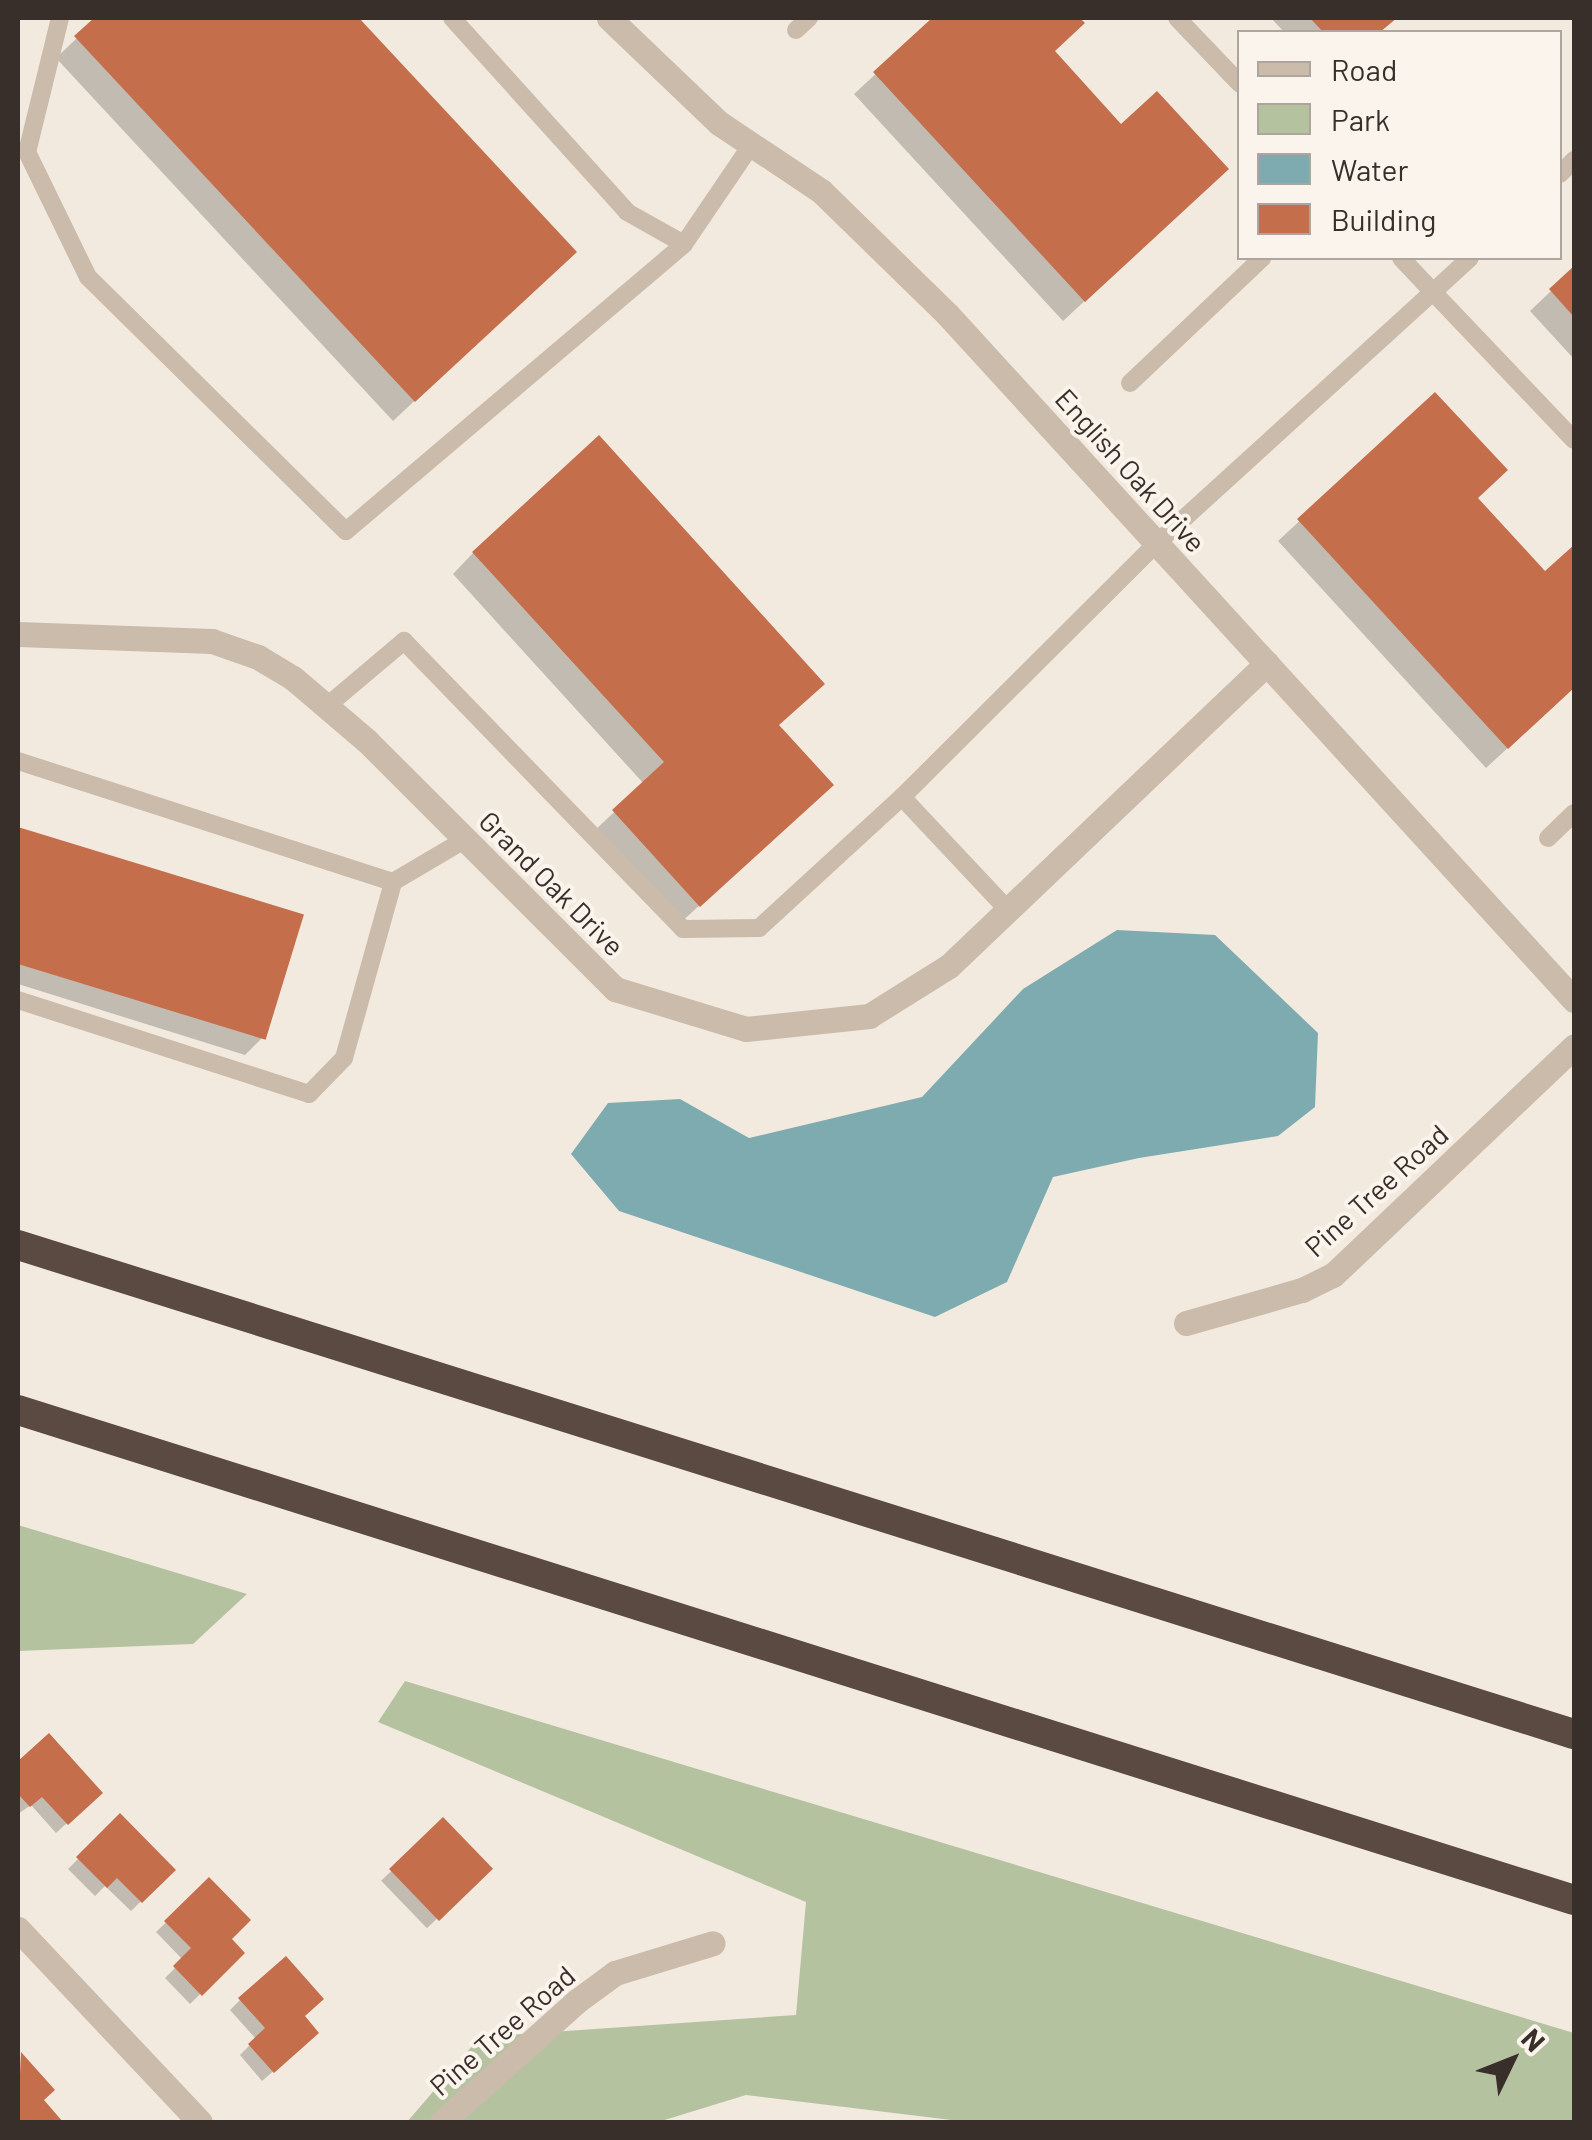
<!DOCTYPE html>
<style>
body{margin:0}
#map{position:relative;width:1592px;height:2140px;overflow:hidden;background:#f3eadf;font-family:Barlow,sans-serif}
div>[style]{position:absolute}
.green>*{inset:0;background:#b5c29f}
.water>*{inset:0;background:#7eabb0}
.shadow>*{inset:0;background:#0003;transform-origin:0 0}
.building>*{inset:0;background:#c56e4b;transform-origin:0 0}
.service>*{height:18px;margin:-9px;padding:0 9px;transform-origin:9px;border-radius:9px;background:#cbbbab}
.minor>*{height:25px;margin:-12.5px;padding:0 12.5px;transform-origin:12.5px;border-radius:12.5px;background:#cbbbab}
.motorway>*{height:30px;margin:-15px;padding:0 15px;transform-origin:15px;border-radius:15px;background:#5a4a41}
span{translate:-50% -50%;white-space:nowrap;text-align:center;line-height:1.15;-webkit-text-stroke:8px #faf4ec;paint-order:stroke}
.street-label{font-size:28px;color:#392f2a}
.frame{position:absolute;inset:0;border:20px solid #392f2a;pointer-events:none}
.legend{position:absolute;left:1237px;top:30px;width:325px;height:230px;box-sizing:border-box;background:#faf4ec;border:2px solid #ada59e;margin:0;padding:12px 18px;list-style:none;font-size:30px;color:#392f2a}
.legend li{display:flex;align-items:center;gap:20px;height:50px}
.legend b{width:50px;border:2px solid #ada59e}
.north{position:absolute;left:1462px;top:2010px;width:100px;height:100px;-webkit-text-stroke:8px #faf4ec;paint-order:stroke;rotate:47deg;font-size:28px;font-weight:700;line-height:40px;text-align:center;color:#392f2a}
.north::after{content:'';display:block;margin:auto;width:35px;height:45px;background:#392f2a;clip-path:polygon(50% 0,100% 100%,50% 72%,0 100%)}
</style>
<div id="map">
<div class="green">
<div style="clip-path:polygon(18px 1525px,247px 1594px,193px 1644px,18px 1651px)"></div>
<div style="clip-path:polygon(405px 1681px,1574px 2033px,1574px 2122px,968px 2122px,746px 2095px,658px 2122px,407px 2122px,480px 2037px,796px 2015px,806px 1902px,378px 1722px)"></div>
</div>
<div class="water">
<div style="clip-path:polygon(1117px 930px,1215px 935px,1318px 1033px,1315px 1107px,1278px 1136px,1139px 1158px,1053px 1177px,1007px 1282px,935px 1317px,619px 1211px,571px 1154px,608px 1103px,680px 1099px,749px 1138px,922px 1097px,1023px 989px)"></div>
</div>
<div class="shadow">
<div style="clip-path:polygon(98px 18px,356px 18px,574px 252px,393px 421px,56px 58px)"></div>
<div style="clip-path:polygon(936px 18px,1076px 18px,1081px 23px,1052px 52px,1121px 128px,1205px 190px,1063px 321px,854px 94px)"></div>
<div style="clip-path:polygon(1271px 18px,1396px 18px,1379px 32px,1284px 32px)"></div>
<div style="clip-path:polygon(1574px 269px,1574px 359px,1530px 311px)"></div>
<div style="clip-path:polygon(1435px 395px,1475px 499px,1545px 575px,1574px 548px,1574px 687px,1486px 768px,1278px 541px)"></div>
<div style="clip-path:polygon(473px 553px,777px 726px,810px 805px,678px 925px,593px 832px,644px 784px,453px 574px)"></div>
<div style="clip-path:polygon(18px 829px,301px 917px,266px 1034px,245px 1055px,18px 984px)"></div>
<div style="clip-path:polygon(49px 1737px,89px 1803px,56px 1833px,31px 1805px,18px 1814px,18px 1765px)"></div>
<div style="clip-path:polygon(120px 1817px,173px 1870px,131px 1911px,105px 1886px,95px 1896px,68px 1869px)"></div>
<div style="left:443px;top:1821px;width:66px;height:86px;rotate:46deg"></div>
<div style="clip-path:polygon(209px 1881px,228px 1939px,242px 1953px,190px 2004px,165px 1978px,183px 1960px,156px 1932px)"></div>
<div style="clip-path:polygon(240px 2000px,302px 2017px,306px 2043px,262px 2081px,240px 2055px,256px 2039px,230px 2010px)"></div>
<div style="clip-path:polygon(21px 2055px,41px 2100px,58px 2122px,18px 2122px)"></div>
</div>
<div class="building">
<div style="clip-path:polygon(94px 18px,359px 18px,577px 252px,415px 402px,74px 36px)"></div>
<div style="clip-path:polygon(932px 18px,1080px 18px,1085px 23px,1055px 51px,1121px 124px,1157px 91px,1229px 169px,1085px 302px,873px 72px)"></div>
<div style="clip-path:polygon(1310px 18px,1397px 18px,1380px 32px,1323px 32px)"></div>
<div style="clip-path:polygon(1574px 266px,1574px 317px,1549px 289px)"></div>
<div style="clip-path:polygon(1435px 392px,1508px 470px,1478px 498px,1545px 571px,1574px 545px,1574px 688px,1508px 749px,1297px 519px)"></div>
<div style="clip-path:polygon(599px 435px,825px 684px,779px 725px,834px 785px,700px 907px,612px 810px,664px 762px,472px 552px)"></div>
<div style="left:18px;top:827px;width:299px;height:131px;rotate:17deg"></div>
<div style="clip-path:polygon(49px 1733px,103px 1793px,68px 1825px,42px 1797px,30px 1807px,18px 1794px,18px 1761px)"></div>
<div style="clip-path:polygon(120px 1813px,176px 1870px,142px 1903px,117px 1878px,107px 1888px,76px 1857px)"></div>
<div style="left:443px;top:1817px;width:72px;height:75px;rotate:46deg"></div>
<div style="clip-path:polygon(209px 1877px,251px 1920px,232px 1939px,245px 1953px,202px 1996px,173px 1966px,191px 1948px,164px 1921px)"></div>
<div style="clip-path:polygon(286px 1956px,324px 1999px,305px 2016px,319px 2033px,274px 2073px,248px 2044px,265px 2028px,238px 1998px)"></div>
<div style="clip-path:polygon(21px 2052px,55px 2090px,44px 2100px,63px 2122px,18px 2122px)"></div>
</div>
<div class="service">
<div style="left:60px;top:18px;width:138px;rotate:103.8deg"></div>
<div style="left:27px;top:152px;width:139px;rotate:64deg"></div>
<div style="left:88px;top:277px;width:362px;rotate:44.6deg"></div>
<div style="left:346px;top:531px;width:443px;rotate:-40.3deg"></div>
<div style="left:684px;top:244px;width:121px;rotate:-55.8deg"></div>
<div style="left:452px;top:18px;width:261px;rotate:47.9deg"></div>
<div style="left:627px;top:212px;width:65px;rotate:29.3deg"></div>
<div style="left:1177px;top:18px;width:91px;rotate:46.3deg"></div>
<div style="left:796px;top:30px;width:18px;rotate:-43deg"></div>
<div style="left:1560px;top:174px;width:20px;rotate:-45deg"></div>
<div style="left:1401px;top:258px;width:47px;rotate:46.7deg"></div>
<div style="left:1433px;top:292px;width:50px;rotate:-42.6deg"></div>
<div style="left:1130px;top:383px;width:182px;rotate:-43.4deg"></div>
<div style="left:327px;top:706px;width:101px;rotate:-40.2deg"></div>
<div style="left:404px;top:641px;width:401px;rotate:45.9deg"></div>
<div style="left:683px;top:929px;width:76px;rotate:-0.8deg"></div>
<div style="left:759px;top:928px;width:194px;rotate:-42.5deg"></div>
<div style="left:18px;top:761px;width:394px;rotate:17.9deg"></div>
<div style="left:1548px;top:838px;width:36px;rotate:-44deg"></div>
<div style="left:1008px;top:910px;width:155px;rotate:-133.2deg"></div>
<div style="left:902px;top:797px;width:360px;rotate:-44.9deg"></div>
<div style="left:1157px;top:543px;width:373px;rotate:-42.3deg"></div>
<div style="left:1433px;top:292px;width:204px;rotate:46.4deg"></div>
<div style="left:18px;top:1000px;width:306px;rotate:17.9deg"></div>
<div style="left:309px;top:1094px;width:50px;rotate:-45.8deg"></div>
<div style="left:344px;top:1058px;width:183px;rotate:-74.4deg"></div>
<div style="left:393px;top:882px;width:85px;rotate:-30.5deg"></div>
</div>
<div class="minor">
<div style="left:609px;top:18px;width:152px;rotate:43.7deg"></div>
<div style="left:719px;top:123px;width:123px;rotate:33.7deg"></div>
<div style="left:821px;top:191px;width:177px;rotate:44.3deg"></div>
<div style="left:948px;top:315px;width:928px;rotate:47.58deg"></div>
<div style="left:18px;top:634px;width:194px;rotate:2.1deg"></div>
<div style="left:212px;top:641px;width:49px;rotate:19.2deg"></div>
<div style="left:258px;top:657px;width:41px;rotate:31deg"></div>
<div style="left:293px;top:678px;width:97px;rotate:40.4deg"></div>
<div style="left:367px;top:741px;width:351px;rotate:45deg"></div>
<div style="left:615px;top:989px;width:137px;rotate:17deg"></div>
<div style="left:746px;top:1029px;width:124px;rotate:-6deg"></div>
<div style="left:869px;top:1016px;width:94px;rotate:-32deg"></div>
<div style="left:949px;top:966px;width:439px;rotate:-43.6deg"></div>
<div style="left:1186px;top:1323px;width:121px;rotate:-15.9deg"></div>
<div style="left:1302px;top:1290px;width:34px;rotate:-26deg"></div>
<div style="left:1333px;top:1275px;width:332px;rotate:-43.5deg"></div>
<div style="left:18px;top:1929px;width:265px;rotate:46.7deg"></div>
<div style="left:442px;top:2122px;width:181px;rotate:-41.9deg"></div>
<div style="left:577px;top:2001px;width:47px;rotate:-36.4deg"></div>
<div style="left:615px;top:1973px;width:102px;rotate:-17deg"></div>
</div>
<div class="motorway">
<div style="left:18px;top:1245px;width:1631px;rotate:17.45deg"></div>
<div style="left:18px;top:1410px;width:1631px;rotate:17.48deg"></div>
</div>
<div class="street-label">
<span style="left:1131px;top:470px;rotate:48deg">English Oak Drive</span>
<span style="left:552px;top:883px;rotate:45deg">Grand Oak Drive</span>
<span style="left:1376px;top:1190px;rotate:-42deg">Pine Tree Road</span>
<span style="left:502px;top:2030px;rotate:-41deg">Pine Tree Road</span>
</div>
<div class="frame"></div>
<ul class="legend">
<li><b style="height:12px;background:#cbbbab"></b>Road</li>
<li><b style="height:28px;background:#b5c29f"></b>Park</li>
<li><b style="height:28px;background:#7eabb0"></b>Water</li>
<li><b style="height:28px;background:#c56e4b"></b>Building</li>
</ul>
<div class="north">N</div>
</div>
